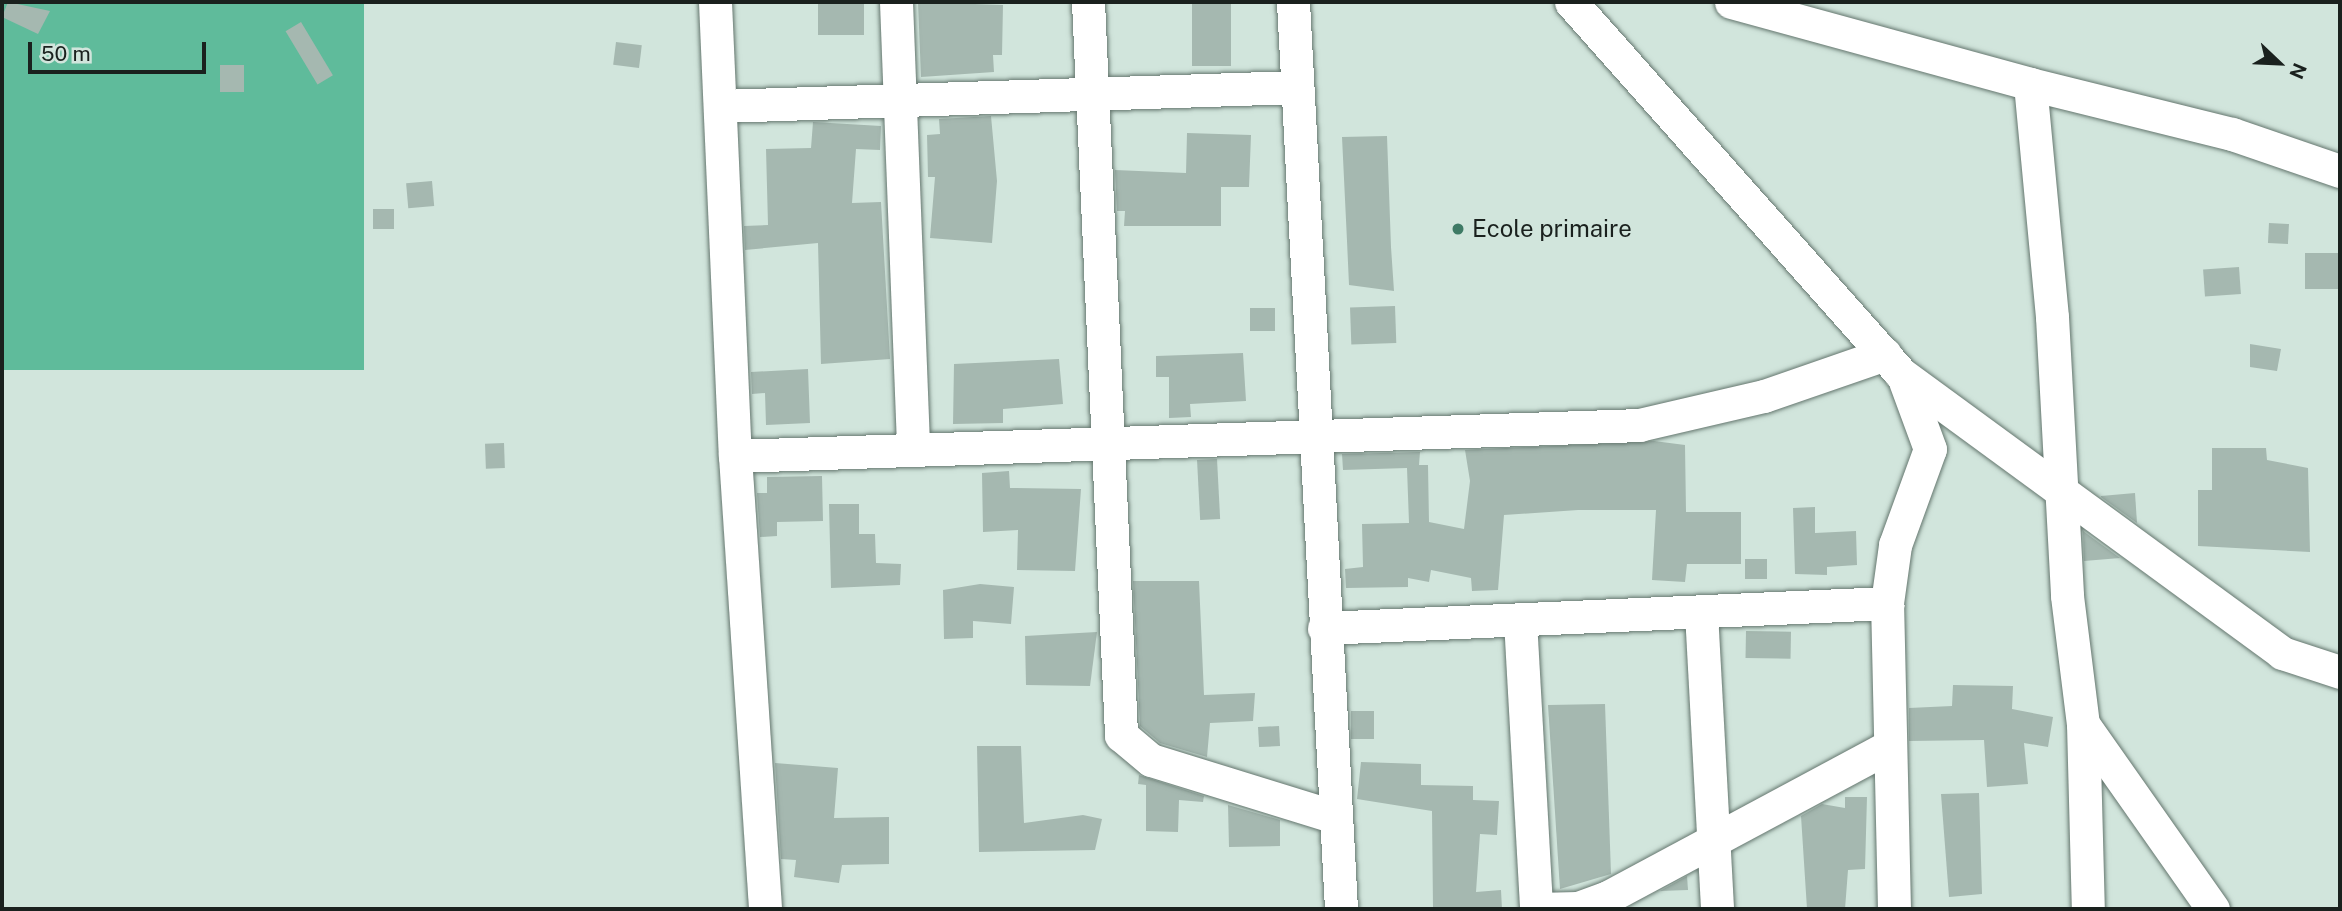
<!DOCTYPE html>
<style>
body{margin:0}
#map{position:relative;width:2342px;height:911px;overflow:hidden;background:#d1e5dc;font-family:"Public Sans",sans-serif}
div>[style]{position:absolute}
.forest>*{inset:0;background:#5fbb9b;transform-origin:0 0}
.building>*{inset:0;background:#a5b8b0;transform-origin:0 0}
.roads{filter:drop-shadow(0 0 2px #64766e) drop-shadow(0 0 2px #64766e)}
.minor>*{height:33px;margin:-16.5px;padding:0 16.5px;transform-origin:16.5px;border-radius:16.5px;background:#fff}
.dots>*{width:19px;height:19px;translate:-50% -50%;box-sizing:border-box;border:4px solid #d1e5dc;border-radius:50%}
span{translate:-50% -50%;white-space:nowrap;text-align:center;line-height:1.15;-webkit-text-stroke:5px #d1e5dc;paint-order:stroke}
.poi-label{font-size:24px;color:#1a211e}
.left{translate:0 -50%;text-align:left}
.frame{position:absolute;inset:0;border:4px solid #1a211e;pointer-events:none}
.north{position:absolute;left:2244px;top:28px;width:70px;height:70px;-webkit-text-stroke:5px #d1e5dc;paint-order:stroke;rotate:113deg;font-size:19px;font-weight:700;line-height:28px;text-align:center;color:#1a211e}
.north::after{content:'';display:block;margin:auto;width:24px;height:32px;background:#1a211e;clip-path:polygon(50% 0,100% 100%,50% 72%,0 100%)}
.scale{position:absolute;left:28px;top:42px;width:178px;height:32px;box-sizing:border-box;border:4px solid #1a211e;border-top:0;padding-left:9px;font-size:21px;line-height:24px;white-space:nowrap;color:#1a211e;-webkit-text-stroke:5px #d1e5dc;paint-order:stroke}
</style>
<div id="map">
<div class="forest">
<div style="left:2px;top:2px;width:362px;height:368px"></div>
</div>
<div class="building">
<div style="clip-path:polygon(8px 2px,50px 11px,38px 34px,2px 17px)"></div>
<div style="left:818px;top:2px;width:46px;height:33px"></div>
<div style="clip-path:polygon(918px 2px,1003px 5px,1002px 55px,993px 55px,994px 72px,921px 77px)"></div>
<div style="left:1192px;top:2px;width:39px;height:64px"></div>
<div style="left:301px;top:22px;width:62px;height:18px;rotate:59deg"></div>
<div style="left:616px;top:42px;width:26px;height:23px;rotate:7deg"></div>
<div style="left:220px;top:65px;width:24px;height:27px"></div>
<div style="clip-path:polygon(991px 116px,997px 181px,992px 243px,930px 238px,935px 177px,928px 177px,927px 135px,940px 134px,939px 119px)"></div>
<div style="clip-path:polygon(813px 122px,881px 126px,880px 150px,856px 149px,852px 203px,881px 202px,890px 359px,821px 364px,818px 243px,745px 250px,744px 226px,768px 225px,766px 149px,811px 148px)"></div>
<div style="clip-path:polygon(1187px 133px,1251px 135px,1249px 187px,1221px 187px,1221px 226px,1124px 226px,1125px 211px,1117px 211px,1115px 170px,1186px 173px)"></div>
<div style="clip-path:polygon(1387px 136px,1391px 247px,1394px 291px,1349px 285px,1347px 241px,1342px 137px)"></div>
<div style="left:432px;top:181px;width:25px;height:26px;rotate:85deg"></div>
<div style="left:373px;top:209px;width:21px;height:20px"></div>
<div style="left:2269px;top:223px;width:20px;height:20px;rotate:3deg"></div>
<div style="left:2340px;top:253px;width:36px;height:35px;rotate:90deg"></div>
<div style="left:2239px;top:267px;width:27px;height:36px;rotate:86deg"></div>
<div style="left:1395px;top:306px;width:37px;height:45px;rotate:88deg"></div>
<div style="left:1275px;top:308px;width:23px;height:25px;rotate:90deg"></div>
<div style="clip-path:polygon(2250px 344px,2281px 349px,2277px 371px,2250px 367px)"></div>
<div style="clip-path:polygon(1243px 353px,1246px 401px,1190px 404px,1191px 417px,1169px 418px,1169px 377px,1156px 377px,1156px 356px)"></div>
<div style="clip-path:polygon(1059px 359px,1063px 404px,1003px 409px,1003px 423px,953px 424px,954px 364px)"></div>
<div style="clip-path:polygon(808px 369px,810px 423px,766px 425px,765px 393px,752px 394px,751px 372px)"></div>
<div style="clip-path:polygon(1654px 441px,1685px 445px,1686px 512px,1741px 512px,1741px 564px,1687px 564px,1685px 582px,1652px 580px,1656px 510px,1578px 510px,1504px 515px,1498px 590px,1472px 591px,1471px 578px,1431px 570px,1429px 582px,1408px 578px,1408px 587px,1346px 588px,1345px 569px,1363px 567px,1362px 524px,1409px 523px,1407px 468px,1343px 470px,1342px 454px,1420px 452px,1419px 465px,1428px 465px,1429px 522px,1464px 529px,1470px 481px,1465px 450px)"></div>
<div style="left:504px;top:443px;width:25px;height:19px;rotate:88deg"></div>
<div style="clip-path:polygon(2212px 448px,2266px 448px,2267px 460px,2308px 468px,2310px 552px,2198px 546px,2198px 490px,2212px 490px)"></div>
<div style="left:1217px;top:459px;width:60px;height:20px;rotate:87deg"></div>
<div style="clip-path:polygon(1009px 471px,1010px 488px,1081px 489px,1075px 571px,1017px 570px,1018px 530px,983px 532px,982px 473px)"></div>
<div style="clip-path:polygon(822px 476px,823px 521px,777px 522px,777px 536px,760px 537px,757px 493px,767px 493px,767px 477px)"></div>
<div style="clip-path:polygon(2135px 493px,2137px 523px,2101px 497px,2101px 496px)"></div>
<div style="clip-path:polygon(829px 504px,859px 504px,859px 534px,875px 534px,876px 563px,901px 564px,900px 585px,831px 588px)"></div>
<div style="clip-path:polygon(1815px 507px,1815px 533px,1856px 531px,1857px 565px,1827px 567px,1827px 575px,1795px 574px,1793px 508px)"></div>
<div style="clip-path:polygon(2083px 531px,2120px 558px,2084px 561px)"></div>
<div style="left:1745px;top:559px;width:22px;height:20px"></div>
<div style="clip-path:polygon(1133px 581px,1199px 581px,1204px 695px,1255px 693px,1253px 721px,1210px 723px,1207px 757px,1160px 743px,1140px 726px)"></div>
<div style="clip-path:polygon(980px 584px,1014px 587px,1011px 624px,973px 621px,973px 638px,944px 639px,943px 590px)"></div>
<div style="left:1746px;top:631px;width:45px;height:27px;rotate:1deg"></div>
<div style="clip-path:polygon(1097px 632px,1090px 686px,1026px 685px,1025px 636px)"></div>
<div style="clip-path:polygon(1953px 685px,2013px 686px,2012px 709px,2053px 717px,2048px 747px,2024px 743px,2028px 784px,1987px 787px,1984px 740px,1909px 741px,1909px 708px,1952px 706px)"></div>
<div style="clip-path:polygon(1605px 704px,1611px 874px,1560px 889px,1548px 705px)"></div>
<div style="left:1374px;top:711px;width:28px;height:23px;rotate:90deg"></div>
<div style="left:1279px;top:726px;width:20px;height:21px;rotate:87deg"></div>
<div style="clip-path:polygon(977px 746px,1021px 746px,1024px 823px,1083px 815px,1102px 819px,1095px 850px,979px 852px)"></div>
<div style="clip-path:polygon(1361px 762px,1421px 764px,1421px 785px,1473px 786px,1473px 800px,1499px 801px,1497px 835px,1480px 834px,1476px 892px,1501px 890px,1502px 909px,1433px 909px,1432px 811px,1357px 799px)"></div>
<div style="clip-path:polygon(775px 763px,838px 768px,834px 818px,889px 817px,889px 864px,842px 865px,839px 883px,794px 877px,796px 860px,781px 859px)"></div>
<div style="clip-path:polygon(1139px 775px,1204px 796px,1203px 802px,1179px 800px,1178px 832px,1146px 831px,1146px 785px,1138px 784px)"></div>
<div style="clip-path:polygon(1979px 793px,1982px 894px,1949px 897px,1941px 794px)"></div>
<div style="clip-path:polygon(1845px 797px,1867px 797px,1865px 869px,1848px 870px,1845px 909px,1807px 909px,1801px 816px,1822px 804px,1845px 808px)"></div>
<div style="clip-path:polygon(1228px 805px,1280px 820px,1280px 846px,1229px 847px)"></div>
<div style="clip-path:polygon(1687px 876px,1688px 890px,1660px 891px)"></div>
</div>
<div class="roads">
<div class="minor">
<div style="left:715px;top:2px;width:454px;rotate:87.5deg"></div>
<div style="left:735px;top:456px;width:454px;rotate:86.2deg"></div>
<div style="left:896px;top:2px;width:448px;rotate:87.8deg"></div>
<div style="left:1088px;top:2px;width:734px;rotate:87.42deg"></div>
<div style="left:1121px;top:735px;width:39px;rotate:40deg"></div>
<div style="left:1151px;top:760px;width:193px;rotate:17.2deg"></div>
<div style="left:1293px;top:2px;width:908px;rotate:86.97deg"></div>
<div style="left:1571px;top:2px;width:496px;rotate:48.4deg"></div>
<div style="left:1900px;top:373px;width:474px;rotate:36.2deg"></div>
<div style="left:2282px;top:653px;width:61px;rotate:18.1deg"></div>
<div style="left:1731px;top:2px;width:310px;rotate:15.3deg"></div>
<div style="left:2030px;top:84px;width:234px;rotate:84.6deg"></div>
<div style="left:2052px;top:317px;width:279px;rotate:86.9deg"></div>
<div style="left:2067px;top:596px;width:129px;rotate:82.9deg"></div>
<div style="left:2083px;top:724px;width:185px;rotate:88.5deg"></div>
<div style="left:2030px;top:84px;width:208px;rotate:13.9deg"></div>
<div style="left:2232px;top:134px;width:114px;rotate:18.9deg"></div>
<div style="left:721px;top:106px;width:576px;rotate:-1.89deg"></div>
<div style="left:735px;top:456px;width:905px;rotate:-1.96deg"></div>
<div style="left:1639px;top:425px;width:128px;rotate:-13.1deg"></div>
<div style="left:1764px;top:396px;width:128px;rotate:-19.1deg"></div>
<div style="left:1701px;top:612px;width:297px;rotate:86.9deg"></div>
<div style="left:1520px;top:620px;width:289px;rotate:86.8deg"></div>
<div style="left:1324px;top:628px;width:564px;rotate:-2.54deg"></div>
<div style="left:2083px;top:724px;width:226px;rotate:54.9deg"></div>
<div style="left:1536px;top:909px;width:42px;rotate:-1.4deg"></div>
<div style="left:1578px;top:908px;width:32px;rotate:-20deg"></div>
<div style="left:1608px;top:897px;width:315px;rotate:-28.2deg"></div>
<div style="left:1894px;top:909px;width:306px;rotate:-91.3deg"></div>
<div style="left:1887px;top:603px;width:59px;rotate:-82.1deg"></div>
<div style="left:1895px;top:545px;width:102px;rotate:-70deg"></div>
<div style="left:1930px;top:449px;width:72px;rotate:-110.2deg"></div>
</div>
</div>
<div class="dots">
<div style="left:1458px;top:229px;background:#3e7a65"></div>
</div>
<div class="poi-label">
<span class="left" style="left:1472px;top:229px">Ecole primaire</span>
</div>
<div class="frame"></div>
<div class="north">N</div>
<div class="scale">50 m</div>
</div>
